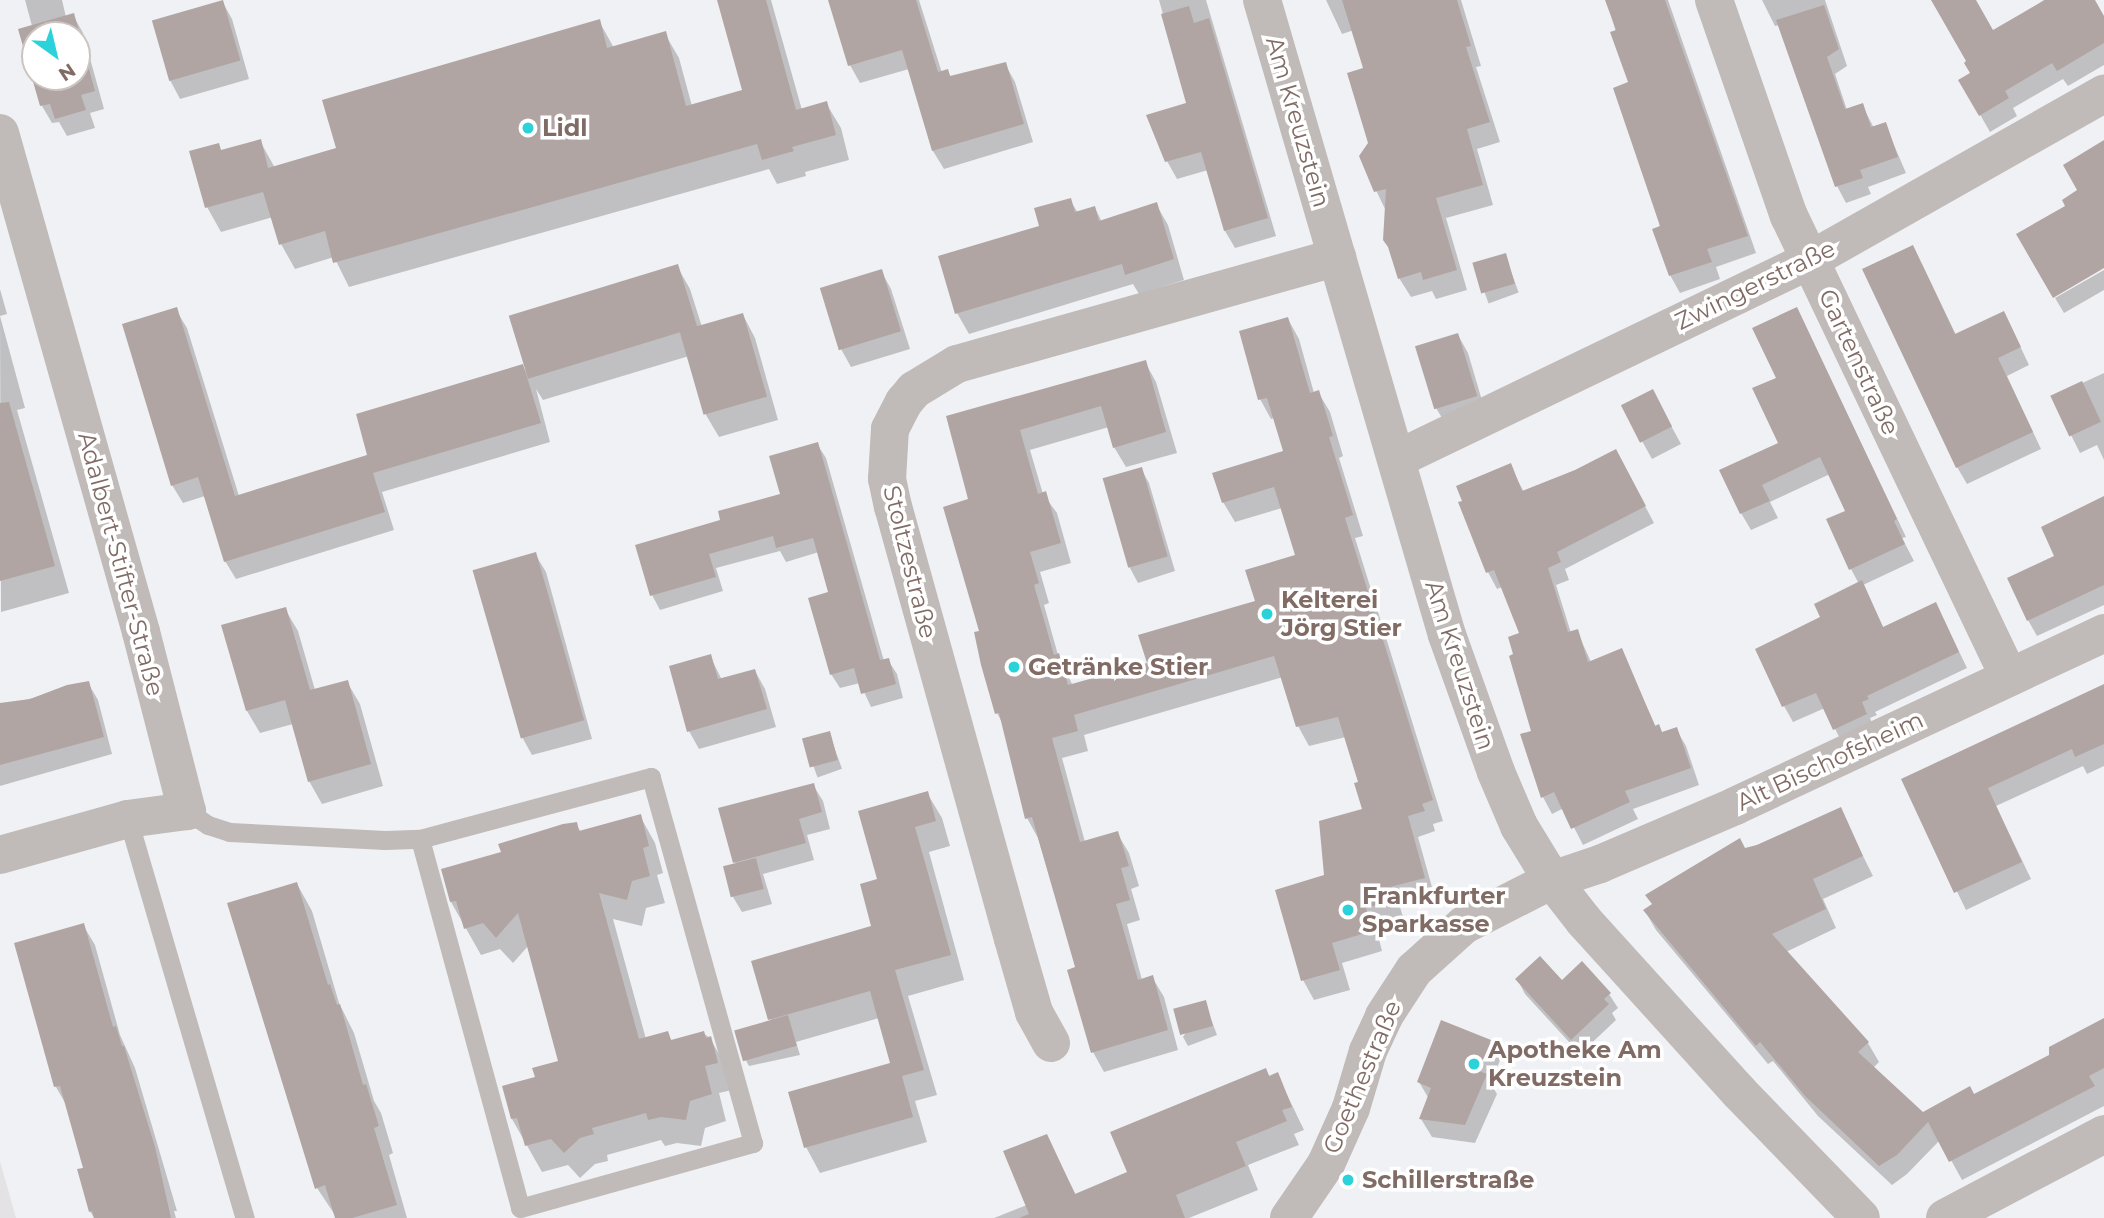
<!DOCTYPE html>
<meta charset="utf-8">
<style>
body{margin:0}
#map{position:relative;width:2104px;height:1218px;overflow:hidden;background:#f0f1f4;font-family:Montserrat,sans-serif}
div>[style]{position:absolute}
.built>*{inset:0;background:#e4e2e5}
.shadow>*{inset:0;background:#0003;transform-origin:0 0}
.building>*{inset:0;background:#b0a5a3;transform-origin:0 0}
.service>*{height:19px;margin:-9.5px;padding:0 9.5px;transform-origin:9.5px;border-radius:9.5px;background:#c0bab8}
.minor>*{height:38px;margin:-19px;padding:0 19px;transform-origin:19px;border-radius:19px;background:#c0bab8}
.tertiary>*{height:38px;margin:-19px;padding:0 19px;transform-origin:19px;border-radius:19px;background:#c0bab8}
.dots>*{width:19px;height:19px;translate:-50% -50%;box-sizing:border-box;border:4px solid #fff;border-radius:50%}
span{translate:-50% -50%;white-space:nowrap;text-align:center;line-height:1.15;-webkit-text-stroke:7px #fff;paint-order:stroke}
.street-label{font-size:24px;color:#806b65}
.poi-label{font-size:24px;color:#806b65;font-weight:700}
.left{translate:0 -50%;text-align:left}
.north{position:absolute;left:21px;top:21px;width:70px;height:70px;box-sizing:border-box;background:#fff;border:2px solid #ccc4c1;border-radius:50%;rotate:146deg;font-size:19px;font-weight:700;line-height:28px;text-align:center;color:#806b65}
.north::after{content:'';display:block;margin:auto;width:24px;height:32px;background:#2cd2d9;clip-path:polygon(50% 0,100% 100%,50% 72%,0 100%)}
</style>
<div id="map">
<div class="built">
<div style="clip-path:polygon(0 1161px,16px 1218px,0 1218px)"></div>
</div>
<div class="shadow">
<div style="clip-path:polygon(evenodd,25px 0,62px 0,66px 17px,73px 15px,83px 33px,104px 109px,90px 113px,95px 128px,67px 136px,59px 122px,52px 123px,42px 106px,21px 30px,32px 26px,25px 0,35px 35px,77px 35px,77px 77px,35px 77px,35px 35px)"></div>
<div style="clip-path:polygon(719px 0,771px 0,802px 110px,826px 103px,841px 128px,849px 160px,805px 172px,806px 176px,777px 184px,769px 169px,349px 287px,334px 257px,295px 269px,281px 244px,273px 217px,221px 232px,207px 207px,222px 152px,260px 141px,275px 168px,338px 149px,599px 21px,614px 48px,665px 34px,679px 58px,692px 106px,744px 91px)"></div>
<div style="clip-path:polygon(830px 0,919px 0,942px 73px,948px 71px,951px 78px,1005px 64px,1015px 82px,1033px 142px,944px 169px,933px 151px,909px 69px,860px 83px,850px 65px)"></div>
<div style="clip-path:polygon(1159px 0,1206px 0,1276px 236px,1235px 248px,1225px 231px,1208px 170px,1177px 179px,1167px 161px,1188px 105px)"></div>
<div style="clip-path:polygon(1326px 0,1461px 0,1481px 66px,1476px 67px,1500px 142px,1477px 149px,1493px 205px,1446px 218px,1467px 290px,1436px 299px,1432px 291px,1411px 297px,1399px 278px,1386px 211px,1372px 182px,1366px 70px,1354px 30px,1342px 34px)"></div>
<div style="clip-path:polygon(1607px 0,1668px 0,1756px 253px,1716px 267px,1720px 279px,1680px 293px,1670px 275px,1630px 83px)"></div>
<div style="clip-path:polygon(1762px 0,1825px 0,1847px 66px,1835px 74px,1847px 110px,1862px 105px,1874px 128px,1885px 124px,1906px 173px,1868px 187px,1871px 194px,1846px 203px,1837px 186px,1780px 25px,1775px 26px)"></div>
<div style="clip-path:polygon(1933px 0,1974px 0,1993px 32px,2044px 0,2093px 0,2104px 20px,2104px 65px,2068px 86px,2063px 79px,2013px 108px,2017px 116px,1990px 132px,1961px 81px,1972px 74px,1969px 62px)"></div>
<div style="clip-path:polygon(222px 1px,232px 19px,249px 79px,180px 99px,170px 80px,153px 21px)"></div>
<div style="clip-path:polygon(1070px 200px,1078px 213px,1095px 208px,1102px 222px,1156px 204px,1168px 225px,1184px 280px,1139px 294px,1133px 284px,969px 334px,957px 313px)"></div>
<div style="left:1505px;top:255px;width:40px;height:32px;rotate:70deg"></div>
<div style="clip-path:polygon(1922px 264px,1956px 335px,2013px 331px,2029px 365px,2007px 376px,2041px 449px,1967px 484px,1957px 467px)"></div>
<div style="clip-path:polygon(677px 266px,690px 289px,702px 327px,743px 315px,755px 338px,778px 420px,719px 437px,706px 415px,689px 356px,543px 400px,536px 389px,550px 442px,382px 492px,394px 530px,236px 579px,225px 561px,205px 496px,183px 503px,172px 485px,176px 310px,187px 328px,239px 496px,369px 456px,523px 366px,527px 373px)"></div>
<div style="clip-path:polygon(2104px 270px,2104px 290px,2064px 313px,2055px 298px)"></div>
<div style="clip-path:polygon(881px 271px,891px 289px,910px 349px,851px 367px,841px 349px)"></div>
<div style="clip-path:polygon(0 289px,7px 314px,0 316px)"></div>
<div style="clip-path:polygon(1797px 309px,1906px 537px,1902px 538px,1914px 561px,1863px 585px,1884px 629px,1944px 620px,1967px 668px,1875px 712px,1877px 715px,1870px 718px,1875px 730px,1843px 745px,1825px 708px,1793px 722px,1784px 706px,1822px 618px,1859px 584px,1851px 569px,1847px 512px,1830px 474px,1770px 502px,1778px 518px,1751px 530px,1741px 513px,1780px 444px,1778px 378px)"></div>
<div style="clip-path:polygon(0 316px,25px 408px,17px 410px,69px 593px,1px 612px)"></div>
<div style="clip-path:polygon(1288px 319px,1299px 339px,1314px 393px,1318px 392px,1330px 412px,1343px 456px,1339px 458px,1363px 536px,1355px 538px,1443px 821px,1433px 824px,1435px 831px,1418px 837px,1435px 898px,1400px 907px,1404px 920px,1376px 928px,1382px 951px,1342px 963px,1350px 990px,1314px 1000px,1303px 980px,1325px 877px,1364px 811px,1360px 783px,1346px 737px,1309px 746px,1298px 726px,1283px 677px,1084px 735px,1088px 751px,1062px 758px,1085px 842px,1117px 833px,1129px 853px,1139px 886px,1131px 889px,1140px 920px,1127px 924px,1142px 980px,1152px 977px,1164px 997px,1178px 1050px,1104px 1072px,1093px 1052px,1077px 969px,1038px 838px,1027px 818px,1004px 726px,997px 713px,982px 632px,971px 501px,948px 417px,1145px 362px,1156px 382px,1177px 453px,1126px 467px,1114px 447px,1109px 427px,1030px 450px,1043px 494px,1057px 513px,1071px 563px,1040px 572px,1049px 603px,1044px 605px,1058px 655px,1073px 686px,1149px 664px,1257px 602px,1297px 556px,1282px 508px,1235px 522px,1223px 502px,1285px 452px,1275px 418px,1271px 419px,1260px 399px)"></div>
<div style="clip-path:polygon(1458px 335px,1468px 353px,1486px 414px,1447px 426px,1436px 408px)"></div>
<div style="clip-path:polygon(2104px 373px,2104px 460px,2097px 445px,2080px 453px,2052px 397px)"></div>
<div style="clip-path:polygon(1662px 409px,1681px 444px,1652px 459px,1642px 441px)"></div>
<div style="clip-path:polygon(817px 444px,826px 458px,884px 661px,888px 660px,897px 674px,903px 698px,871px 707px,860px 683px,840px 688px,831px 674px,830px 593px,819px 552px,786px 562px,780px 551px,716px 568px,723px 591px,660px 610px,652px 595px,722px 521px,782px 495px)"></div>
<div style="clip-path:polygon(1510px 466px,1524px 492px,1625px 468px,1654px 523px,1565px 569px,1569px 580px,1556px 585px,1571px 633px,1577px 631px,1591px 662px,1621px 650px,1656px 727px,1662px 734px,1676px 729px,1686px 746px,1699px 785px,1633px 809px,1638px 819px,1583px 845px,1564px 808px,1552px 814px,1543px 797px,1523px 735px,1534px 732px,1515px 656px,1521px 634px,1502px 587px,1497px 589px,1488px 572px,1460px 503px)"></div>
<div style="clip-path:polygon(1141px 469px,1149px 483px,1175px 571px,1138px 583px,1130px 568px)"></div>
<div style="clip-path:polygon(2104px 498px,2104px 605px,2037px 636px,2028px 620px,2057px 557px)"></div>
<div style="clip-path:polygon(535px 554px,546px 572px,592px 739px,532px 755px,522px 737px)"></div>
<div style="clip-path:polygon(285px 609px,298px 631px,315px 690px,347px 682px,360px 704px,383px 786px,322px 804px,309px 781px,293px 724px,260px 733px,247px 711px,223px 626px)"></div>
<div style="clip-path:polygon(710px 656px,722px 680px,755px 671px,765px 689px,776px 727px,699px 749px,689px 731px)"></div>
<div style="clip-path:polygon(88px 683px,98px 700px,112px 754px,0 786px,0 707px)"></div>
<div style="clip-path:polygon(2104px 686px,2104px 766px,2087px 774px,2083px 766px,1996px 806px,2031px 879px,1966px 910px,1903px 780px)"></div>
<div style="left:829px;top:733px;width:38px;height:26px;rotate:70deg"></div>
<div style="clip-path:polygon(813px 785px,823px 801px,830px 829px,807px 835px,814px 860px,763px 874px,772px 904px,742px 912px,733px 897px,736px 865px,720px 810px)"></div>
<div style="clip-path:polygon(927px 793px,942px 818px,950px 846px,929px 852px,964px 980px,908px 996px,937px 1095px,915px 1101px,927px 1142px,820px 1173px,806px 1147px,893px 1064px,879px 1018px,796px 1042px,800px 1055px,749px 1066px,744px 1057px,771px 1021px,753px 962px,873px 927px,879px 880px)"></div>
<div style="clip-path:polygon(1840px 810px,1873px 876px,1823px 899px,1836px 928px,1786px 952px,1868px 1043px,1879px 1062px,1873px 1068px,1923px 1114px,1974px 1096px,2104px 1026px,2104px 1106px,1962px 1180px,1940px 1140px,1907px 1174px,1892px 1185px,1818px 1116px,1773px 1061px,1768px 1064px,1656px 930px,1645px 911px,1745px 850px)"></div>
<div style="clip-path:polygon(640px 816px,655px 843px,663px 873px,657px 875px,665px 903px,646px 908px,642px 926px,613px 919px,646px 1039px,667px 1033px,672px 1041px,703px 1033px,710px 1038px,725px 1065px,732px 1090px,719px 1093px,726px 1121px,705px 1128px,701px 1146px,677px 1143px,665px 1146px,661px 1140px,607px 1155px,608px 1161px,595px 1164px,580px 1178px,568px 1165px,542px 1172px,512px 1119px,537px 1078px,560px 1062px,529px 945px,513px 963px,500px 949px,481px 955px,451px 902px,503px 853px,576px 824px,581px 832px)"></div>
<div style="clip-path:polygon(297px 884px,312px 911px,339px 1003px,354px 1033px,374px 1101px,381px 1113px,393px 1153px,389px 1155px,407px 1218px,337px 1218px,317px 1188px)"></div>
<div style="clip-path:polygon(83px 925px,95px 945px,120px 1035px,135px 1068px,177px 1211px,174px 1211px,176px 1218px,94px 1218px,90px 1211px,85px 1169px,68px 1108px,56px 1087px)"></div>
<div style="clip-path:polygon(1517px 979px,1562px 983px,1609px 994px,1618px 1008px,1612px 1013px,1616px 1020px,1580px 1054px,1525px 994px)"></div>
<div style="clip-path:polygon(1205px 1003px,1217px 1035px,1188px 1046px,1183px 1037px)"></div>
<div style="clip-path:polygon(1490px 1042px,1500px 1060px,1491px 1084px,1497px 1094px,1475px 1143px,1432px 1137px,1421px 1119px,1429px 1099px,1419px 1082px)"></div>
<div style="clip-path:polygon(1266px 1070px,1270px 1077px,1277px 1074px,1304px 1130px,1294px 1134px,1299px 1145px,1248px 1165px,1258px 1190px,1189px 1218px,994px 1218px,1027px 1205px,1046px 1136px,1076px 1195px,1129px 1173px)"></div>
</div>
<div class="building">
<div style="left:223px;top:0;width:63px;height:74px;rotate:74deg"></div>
<div style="clip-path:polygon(717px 0,766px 0,796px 110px,827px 101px,836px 135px,792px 147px,794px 151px,762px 160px,757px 144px,333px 263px,325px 231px,279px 245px,263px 192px,205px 208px,189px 151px,219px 143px,221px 150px,261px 139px,268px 168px,336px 148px,322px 100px,600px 19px,607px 48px,666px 31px,686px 106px,742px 90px)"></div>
<div style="clip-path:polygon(828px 0,916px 0,938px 72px,948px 69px,950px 76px,1006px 62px,1024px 124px,932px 151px,902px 50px,848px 66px)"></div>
<div style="clip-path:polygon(1342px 0,1457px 0,1471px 46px,1466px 47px,1490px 122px,1467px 129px,1483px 185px,1436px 198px,1457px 270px,1423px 280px,1421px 272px,1398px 279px,1388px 247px,1383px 240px,1386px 189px,1374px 192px,1359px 156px,1368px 143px,1347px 73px,1363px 68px)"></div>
<div style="clip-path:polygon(1605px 0,1665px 0,1748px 236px,1707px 249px,1712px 262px,1669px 276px,1652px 229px,1660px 226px,1613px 88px,1628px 82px,1610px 32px,1616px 30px)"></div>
<div style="clip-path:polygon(1931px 0,1976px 0,1993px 30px,2045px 0,2095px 0,2104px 16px,2104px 43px,2057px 71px,2052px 63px,2005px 91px,2009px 98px,1979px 116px,1958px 80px,1970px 73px,1964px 63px,1966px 61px)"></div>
<div style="clip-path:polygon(1824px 5px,1839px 49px,1827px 57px,1845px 109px,1863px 103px,1871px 127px,1886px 122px,1898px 157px,1860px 170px,1863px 178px,1835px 187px,1776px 20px)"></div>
<div style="clip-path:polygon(1189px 6px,1194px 23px,1209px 18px,1268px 218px,1224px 231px,1201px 152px,1165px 162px,1146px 115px,1186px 103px,1161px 14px)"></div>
<div style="clip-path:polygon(evenodd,74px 13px,95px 91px,81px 95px,86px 110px,55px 119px,50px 104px,40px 106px,18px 29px,74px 13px,35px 35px,77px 35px,77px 77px,35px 77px,35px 35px)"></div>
<div style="clip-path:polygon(2104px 140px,2104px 268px,2053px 298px,2016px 234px,2065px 206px,2062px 200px,2077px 190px,2063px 165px)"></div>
<div style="clip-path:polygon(1071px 198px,1075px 212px,1095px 206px,1099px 221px,1157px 202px,1174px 259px,1125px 275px,1122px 264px,955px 314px,938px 256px,1039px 226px,1034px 208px)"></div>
<div style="clip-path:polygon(1913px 245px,1955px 334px,2004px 311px,2021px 347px,1998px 358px,2033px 432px,1956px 468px,1862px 269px)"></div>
<div style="left:1506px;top:253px;width:32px;height:35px;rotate:74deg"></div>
<div style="left:678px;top:264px;width:66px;height:177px;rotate:73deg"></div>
<div style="left:882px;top:269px;width:65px;height:65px;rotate:73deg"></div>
<div style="clip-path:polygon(177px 307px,235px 496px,367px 455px,356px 414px,523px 364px,541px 423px,373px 473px,385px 512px,224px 562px,198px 477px,171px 486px,122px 324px)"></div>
<div style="clip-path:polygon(1797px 307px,1897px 519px,1894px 521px,1905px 544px,1849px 570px,1826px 519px,1845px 511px,1820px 457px,1762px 485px,1770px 501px,1740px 514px,1719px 470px,1778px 443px,1752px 388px,1776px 378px,1752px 328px)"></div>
<div style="left:743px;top:313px;width:87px;height:66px;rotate:74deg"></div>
<div style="clip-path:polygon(1288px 317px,1310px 393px,1319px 390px,1333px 436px,1329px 437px,1353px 515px,1345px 518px,1433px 800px,1422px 804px,1425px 811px,1408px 816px,1425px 878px,1390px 887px,1394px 900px,1366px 908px,1372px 931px,1332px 943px,1340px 970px,1301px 981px,1275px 890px,1324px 875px,1319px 821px,1362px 809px,1354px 783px,1358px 782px,1338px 717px,1296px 727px,1274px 656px,1074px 715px,1078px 731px,1052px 738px,1080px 842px,1118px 831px,1129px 866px,1121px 868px,1130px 900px,1116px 904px,1138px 980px,1153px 975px,1168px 1030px,1091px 1053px,1067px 970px,1075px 967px,1032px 817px,1025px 819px,999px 713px,995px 714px,981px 665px,974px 632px,979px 631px,943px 507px,968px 499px,946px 416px,1146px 360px,1166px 432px,1113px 448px,1101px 406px,1020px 430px,1038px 494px,1046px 491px,1061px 543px,1030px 552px,1039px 583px,1034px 585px,1054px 655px,1059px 653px,1068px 685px,1147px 663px,1138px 635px,1255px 601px,1245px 570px,1295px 555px,1274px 487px,1222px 503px,1212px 473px,1283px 451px,1267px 398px,1258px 400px,1239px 331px)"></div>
<div style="left:1458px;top:333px;width:66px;height:45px;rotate:73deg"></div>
<div style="left:2082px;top:381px;width:45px;height:35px;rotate:65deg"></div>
<div style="left:1653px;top:389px;width:42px;height:36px;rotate:63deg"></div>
<div style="clip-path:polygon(9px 402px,55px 566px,0 581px,0 403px)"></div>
<div style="clip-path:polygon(818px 442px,880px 660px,889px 658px,896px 684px,861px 694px,854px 668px,830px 675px,808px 598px,828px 592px,813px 538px,776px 548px,773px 536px,709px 554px,716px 577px,650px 596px,635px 545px,720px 520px,718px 511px,780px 494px,769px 456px)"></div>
<div style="clip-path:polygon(1616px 449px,1646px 506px,1557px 552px,1561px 562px,1548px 568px,1568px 632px,1578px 629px,1588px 662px,1622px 648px,1655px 726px,1659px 724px,1662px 732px,1677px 727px,1691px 768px,1625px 791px,1630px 802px,1571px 829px,1554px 792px,1541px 798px,1520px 734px,1531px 731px,1509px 656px,1513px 654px,1508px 637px,1519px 633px,1494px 570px,1486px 573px,1458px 502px,1462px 501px,1456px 486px,1511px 463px,1522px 491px,1575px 470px)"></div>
<div style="left:1142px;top:467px;width:93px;height:41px;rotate:74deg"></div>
<div style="clip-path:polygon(2104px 496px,2104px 585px,2027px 621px,2007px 578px,2054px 556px,2041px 527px)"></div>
<div style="left:536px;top:552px;width:175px;height:66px;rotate:74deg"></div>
<div style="clip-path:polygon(1862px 580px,1883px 627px,1936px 602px,1959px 652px,1867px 696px,1869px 699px,1862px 702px,1867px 714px,1833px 730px,1816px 693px,1782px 707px,1755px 649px,1820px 617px,1814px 604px)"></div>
<div style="clip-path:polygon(286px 607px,310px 690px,348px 680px,371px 764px,308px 782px,285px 700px,246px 711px,221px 625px)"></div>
<div style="clip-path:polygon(711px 654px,718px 679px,755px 669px,767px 709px,687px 732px,669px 666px)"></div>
<div style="clip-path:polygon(89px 681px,104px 737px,0 765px,0 703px,30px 699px,67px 685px)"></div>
<div style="clip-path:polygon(2104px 684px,2104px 744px,2075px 757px,2072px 749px,1988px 788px,2022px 862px,1954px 893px,1901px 779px)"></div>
<div style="left:830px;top:731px;width:30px;height:29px;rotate:75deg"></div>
<div style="clip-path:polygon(814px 783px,822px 812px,799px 819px,806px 843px,733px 863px,718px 808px)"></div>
<div style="clip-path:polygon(928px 791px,936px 821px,915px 827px,951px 955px,895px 970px,924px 1070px,902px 1076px,913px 1117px,804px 1148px,788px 1092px,890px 1063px,870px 991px,768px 1020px,751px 961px,871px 926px,860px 884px,877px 879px,858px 811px)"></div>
<div style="clip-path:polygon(1841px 807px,1863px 856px,1813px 879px,1826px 909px,1772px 934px,1869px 1042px,1858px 1052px,1923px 1112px,1970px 1086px,1974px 1094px,2049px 1055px,2049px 1047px,2104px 1018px,2104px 1068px,2089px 1076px,2095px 1086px,1949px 1162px,1928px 1122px,1897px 1155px,1879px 1166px,1805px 1096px,1760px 1042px,1756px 1046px,1643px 910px,1652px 904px,1645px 895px,1740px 838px,1745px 848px,1757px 845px)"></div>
<div style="clip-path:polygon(641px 814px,649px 846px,643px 848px,650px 876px,632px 881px,627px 900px,599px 893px,639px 1039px,668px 1031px,671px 1040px,704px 1031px,706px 1038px,711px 1036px,718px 1063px,705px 1066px,712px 1094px,690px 1101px,686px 1120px,661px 1117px,648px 1120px,646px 1113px,592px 1128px,594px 1134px,580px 1138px,564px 1153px,551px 1139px,525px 1146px,517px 1118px,511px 1119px,502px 1086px,535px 1077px,532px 1068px,558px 1061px,518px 913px,496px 938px,483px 923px,464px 929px,456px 901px,450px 902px,441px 869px,501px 852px,498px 844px,563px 824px,577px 822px,579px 831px)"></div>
<div style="left:756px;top:858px;width:32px;height:34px;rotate:76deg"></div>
<div style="clip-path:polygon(297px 882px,328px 985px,330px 984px,337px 1005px,340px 1004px,363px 1085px,366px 1084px,379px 1126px,374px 1128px,397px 1205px,352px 1218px,335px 1218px,325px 1185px,315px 1189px,227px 903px)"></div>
<div style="clip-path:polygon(84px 923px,113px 1027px,116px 1026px,122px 1046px,124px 1046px,155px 1147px,171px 1218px,94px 1218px,92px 1211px,89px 1212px,77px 1169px,83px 1168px,60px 1086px,54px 1087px,14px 943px)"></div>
<div style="clip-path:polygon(1540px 956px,1562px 980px,1582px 961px,1611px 993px,1604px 999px,1609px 1004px,1571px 1040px,1515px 979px)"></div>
<div style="left:1206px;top:1000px;width:27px;height:34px;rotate:75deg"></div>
<div style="left:788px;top:1015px;width:32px;height:56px;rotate:74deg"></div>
<div style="clip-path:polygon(1441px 1020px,1491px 1040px,1479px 1071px,1487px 1074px,1465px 1125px,1419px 1119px,1431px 1088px,1417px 1082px)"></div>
<div style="clip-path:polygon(1266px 1068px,1269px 1076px,1278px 1072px,1292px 1107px,1282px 1110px,1287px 1121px,1236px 1142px,1246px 1166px,1176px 1195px,1185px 1218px,1019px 1218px,1029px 1214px,1003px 1151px,1047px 1134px,1075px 1194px,1127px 1172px,1110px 1132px)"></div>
</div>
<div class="service">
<div style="left:187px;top:811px;width:25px;rotate:34deg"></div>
<div style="left:208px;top:825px;width:22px;rotate:18deg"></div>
<div style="left:229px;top:832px;width:156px;rotate:2.9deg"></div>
<div style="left:385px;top:840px;width:35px;rotate:-2deg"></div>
<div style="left:420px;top:839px;width:382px;rotate:74.8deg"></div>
<div style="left:520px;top:1208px;width:242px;rotate:-15.6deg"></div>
<div style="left:753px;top:1143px;width:380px;rotate:-105.6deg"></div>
<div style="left:651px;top:777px;width:239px;rotate:165deg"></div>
<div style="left:128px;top:819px;width:416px;rotate:73.7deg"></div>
</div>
<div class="minor">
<div style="left:1714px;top:0;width:229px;rotate:70.9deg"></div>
<div style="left:1789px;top:216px;width:511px;rotate:64.49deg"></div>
<div style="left:0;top:133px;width:519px;rotate:74.22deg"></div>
<div style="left:141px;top:632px;width:185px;rotate:75.6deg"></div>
<div style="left:187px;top:811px;width:60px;rotate:172.3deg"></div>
<div style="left:128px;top:819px;width:133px;rotate:164.3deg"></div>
<div style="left:1397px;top:459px;width:458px;rotate:-25.7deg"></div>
<div style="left:1810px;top:260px;width:338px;rotate:-29.5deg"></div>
<div style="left:1051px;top:1043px;width:35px;rotate:-119deg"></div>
<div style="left:1034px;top:1012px;width:76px;rotate:-106deg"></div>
<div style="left:1013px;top:939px;width:448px;rotate:-105.5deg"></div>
<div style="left:893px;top:507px;width:29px;rotate:-102deg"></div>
<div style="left:887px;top:479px;width:50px;rotate:-86.6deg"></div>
<div style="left:890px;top:429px;width:30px;rotate:-63deg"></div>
<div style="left:904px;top:402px;width:16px;rotate:-50deg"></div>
<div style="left:914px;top:390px;width:50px;rotate:-31.2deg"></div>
<div style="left:957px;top:364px;width:395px;rotate:-15.7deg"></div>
<div style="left:1289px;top:1218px;width:65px;rotate:-55.6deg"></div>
<div style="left:1326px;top:1164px;width:61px;rotate:-65.9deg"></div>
<div style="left:1351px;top:1108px;width:59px;rotate:-73.4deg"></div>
<div style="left:1368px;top:1051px;width:38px;rotate:-65deg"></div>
<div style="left:1384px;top:1016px;width:55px;rotate:-56.9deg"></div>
<div style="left:1414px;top:970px;width:67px;rotate:-42deg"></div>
<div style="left:1464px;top:925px;width:99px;rotate:-27.1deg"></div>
<div style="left:1945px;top:1218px;width:180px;rotate:-27.8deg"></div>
</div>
<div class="tertiary">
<div style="left:1262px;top:0;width:661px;rotate:73.76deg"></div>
<div style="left:1447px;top:635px;width:145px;rotate:70.3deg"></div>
<div style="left:1496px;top:772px;width:59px;rotate:66.9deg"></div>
<div style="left:1519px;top:826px;width:63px;rotate:58.6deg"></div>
<div style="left:1552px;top:880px;width:52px;rotate:52deg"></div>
<div style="left:1584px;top:921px;width:231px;rotate:47.8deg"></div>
<div style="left:1739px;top:1092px;width:175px;rotate:45.9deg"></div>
<div style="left:1552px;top:880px;width:51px;rotate:-18.4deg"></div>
<div style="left:1600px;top:864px;width:147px;rotate:-23.2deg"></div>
<div style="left:1735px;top:806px;width:408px;rotate:-25.1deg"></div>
</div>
<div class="dots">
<div style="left:528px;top:128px;background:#2cd2d9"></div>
<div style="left:1267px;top:614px;background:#2cd2d9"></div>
<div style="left:1014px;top:667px;background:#2cd2d9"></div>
<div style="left:1348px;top:910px;background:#2cd2d9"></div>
<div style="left:1474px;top:1064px;background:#2cd2d9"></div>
<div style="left:1348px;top:1180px;background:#2cd2d9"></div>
</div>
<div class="street-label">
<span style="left:1298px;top:122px;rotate:74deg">Am Kreuzstein</span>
<span style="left:1755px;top:285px;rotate:-26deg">Zwingerstraße</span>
<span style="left:1859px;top:362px;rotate:65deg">Gartenstraße</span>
<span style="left:910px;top:562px;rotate:76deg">Stoltzestraße</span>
<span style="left:121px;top:564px;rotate:75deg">Adalbert-Stifter-Straße</span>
<span style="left:1460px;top:665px;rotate:72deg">Am Kreuzstein</span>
<span style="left:1830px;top:761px;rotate:-25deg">Alt Bischofsheim</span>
<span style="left:1362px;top:1077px;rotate:-67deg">Goethestraße</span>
</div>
<div class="poi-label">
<span class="left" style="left:542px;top:128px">Lidl</span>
<span class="left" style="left:1281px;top:614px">Kelterei<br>Jörg Stier</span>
<span class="left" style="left:1028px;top:667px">Getränke Stier</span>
<span class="left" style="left:1362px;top:910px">Frankfurter<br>Sparkasse</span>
<span class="left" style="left:1488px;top:1064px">Apotheke Am<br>Kreuzstein</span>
<span class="left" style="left:1362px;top:1180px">Schillerstraße</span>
</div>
<div class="north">N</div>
</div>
